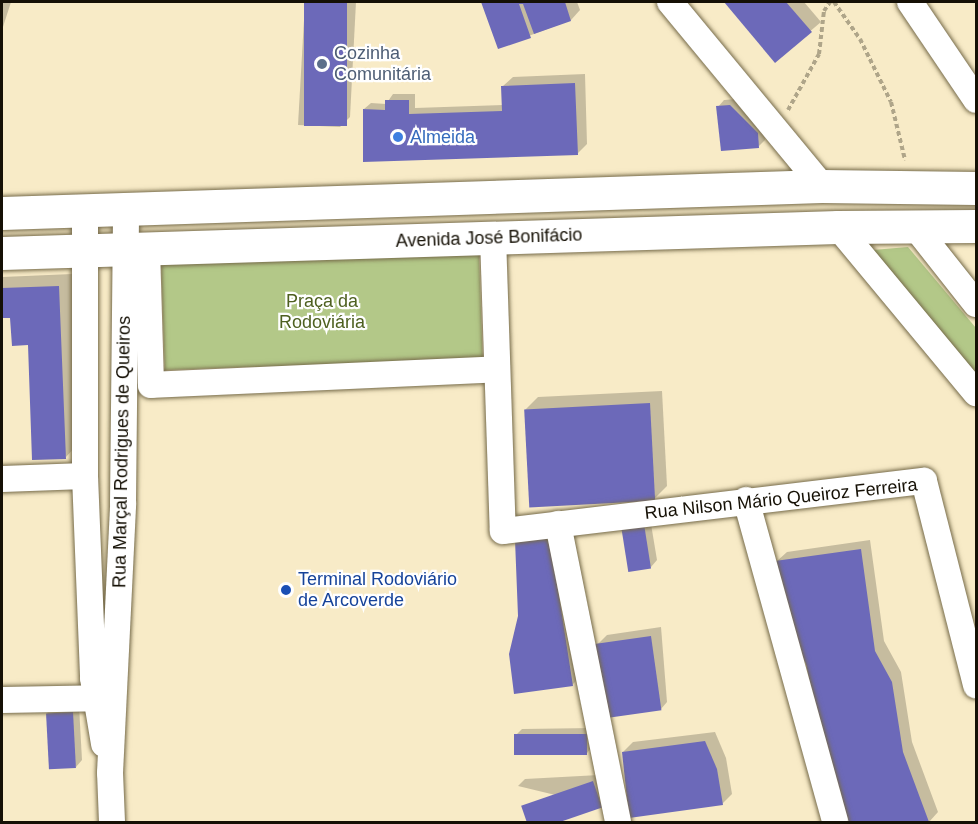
<!DOCTYPE html>
<meta charset="utf-8">
<style>
body{margin:0}
#map{position:relative;width:978px;height:824px;overflow:hidden;background:#f8ebc7;font-family:Arial,sans-serif}
div>[style]{position:absolute}
.green>*{inset:0;background:#b3c888;transform-origin:0 0}
.shadow>*{inset:0;background:#0003}
.building>*{inset:0;background:#6c69b9;transform-origin:0 0}
.path>*{height:4px;margin-top:-2px;transform-origin:0;background:repeating-linear-gradient(90deg,#afa589 0 4.5px,transparent 0 7.5px)}
.roads{filter:drop-shadow(0 0 2px #766b4a) drop-shadow(0 0 2px #766b4a)}
.minor>*{height:26px;margin:-13px;padding:0 13px;transform-origin:13px;border-radius:13px;background:#fff}
.secondary>*{height:33px;margin:-16.5px;padding:0 16.5px;transform-origin:16.5px;border-radius:16.5px;background:#fff}
.dots>*{width:16px;height:16px;translate:-50% -50%;box-sizing:border-box;border:3px solid #fff;border-radius:50%}
span{translate:-50% -50%;white-space:nowrap;text-align:center;line-height:1.15;-webkit-text-stroke:4.5px #fff;paint-order:stroke}
.service-label{font-size:18px;color:#4e5e75}
.left{translate:0 -50%;text-align:left}
.shop-label{font-size:18px;color:#366cbe}
.street-label{font-size:18px;color:#151005}
.park-label{font-size:18px;color:#4e6020}
.transit-label{font-size:18px;color:#164399}
.frame{position:absolute;inset:0;border:3px solid #151005;pointer-events:none}
</style>
<div id="map">
<div class="green">
<div style="clip-path:polygon(908px 247px,976px 328px,976px 376px,873px 250px)"></div>
<div style="left:479px;top:254px;width:105px;height:318px;rotate:88deg"></div>
</div>
<div class="shadow">
<div style="clip-path:polygon(2px 2px,11px 2px,2px 30px)"></div>
<div style="clip-path:polygon(305px 2px,356px 2px,350px 117px,340px 127px,298px 125px)"></div>
<div style="clip-path:polygon(483px 2px,577px 2px,580px 10px,571px 20px,499px 47px)"></div>
<div style="clip-path:polygon(726px 2px,804px 2px,821px 22px,775px 61px)"></div>
<div style="clip-path:polygon(585px 74px,587px 144px,577px 154px,364px 109px,371px 103px,386px 104px,393px 94px,415px 94px,415px 108px,503px 105px,503px 86px,513px 77px)"></div>
<div style="clip-path:polygon(737px 99px,764px 127px,765px 140px,759px 146px,718px 107px,724px 100px)"></div>
<div style="clip-path:polygon(72px 274px,78px 444px,66px 457px,29px 344px,12px 316px,2px 317px,2px 277px)"></div>
<div style="clip-path:polygon(662px 391px,667px 486px,654px 499px,525px 410px,538px 397px)"></div>
<div style="clip-path:polygon(650px 518px,657px 560px,651px 567px,622px 529px)"></div>
<div style="clip-path:polygon(556px 532px,579px 678px,572px 685px,516px 692px)"></div>
<div style="clip-path:polygon(870px 540px,884px 641px,901px 672px,912px 742px,938px 812px,929px 822px,845px 822px,843px 793px,777px 561px,787px 552px)"></div>
<div style="clip-path:polygon(661px 627px,667px 702px,661px 709px,597px 645px,607px 635px)"></div>
<div style="clip-path:polygon(79px 706px,82px 760px,76px 767px,47px 713px,53px 707px)"></div>
<div style="clip-path:polygon(593px 728px,593px 746px,587px 753px,516px 735px,522px 729px)"></div>
<div style="clip-path:polygon(715px 732px,726px 758px,732px 794px,722px 804px,623px 752px,633px 742px)"></div>
<div style="clip-path:polygon(599px 775px,607px 800px,601px 806px,518px 786px,525px 779px)"></div>
</div>
<div class="building">
<div style="left:304px;top:2px;width:43px;height:124px"></div>
<div style="clip-path:polygon(481px 2px,565px 2px,571px 21px,534px 34px,523px 4px,519px 4px,531px 38px,498px 49px)"></div>
<div style="clip-path:polygon(724px 2px,786px 2px,812px 32px,775px 63px)"></div>
<div style="clip-path:polygon(575px 83px,578px 155px,363px 162px,363px 109px,385px 110px,385px 100px,409px 100px,409px 114px,502px 111px,501px 86px)"></div>
<div style="clip-path:polygon(730px 105px,758px 133px,759px 148px,721px 151px,716px 106px)"></div>
<div style="clip-path:polygon(59px 286px,66px 459px,32px 460px,28px 345px,12px 346px,10px 318px,2px 318px,2px 288px)"></div>
<div style="left:650px;top:403px;width:98px;height:126px;rotate:87deg"></div>
<div style="left:644px;top:524px;width:45px;height:23px;rotate:81deg"></div>
<div style="clip-path:polygon(550px 538px,573px 686px,514px 694px,509px 654px,518px 616px,515px 540px)"></div>
<div style="clip-path:polygon(861px 549px,875px 651px,892px 682px,903px 752px,929px 822px,843px 822px,841px 793px,827px 765px,806px 664px,789px 630px,775px 561px)"></div>
<div style="left:651px;top:636px;width:75px;height:57px;rotate:82deg"></div>
<div style="left:73px;top:712px;width:56px;height:27px;rotate:87deg"></div>
<div style="left:514px;top:734px;width:73px;height:21px"></div>
<div style="clip-path:polygon(705px 741px,717px 769px,723px 805px,629px 818px,622px 752px)"></div>
<div style="left:593px;top:781px;width:28px;height:76px;rotate:71deg"></div>
</div>
<div class="path">
<div style="left:834px;top:2px;width:45px;rotate:54.9deg"></div>
<div style="left:860px;top:39px;width:70px;rotate:63.8deg"></div>
<div style="left:891px;top:102px;width:60px;rotate:76.4deg"></div>
<div style="left:788px;top:110px;width:64px;rotate:-61deg"></div>
<div style="left:819px;top:54px;width:43px;rotate:-83.4deg"></div>
<div style="left:824px;top:11px;width:11px;rotate:-56deg"></div>
</div>
<div class="roads">
<div class="minor">
<div style="left:670px;top:2px;width:239px;rotate:50.4deg"></div>
<div style="left:910px;top:2px;width:118px;rotate:56deg"></div>
<div style="left:85px;top:210px;width:266px;rotate:90deg"></div>
<div style="left:85px;top:476px;width:202px;rotate:87.7deg"></div>
<div style="left:93px;top:678px;width:67px;rotate:80.5deg"></div>
<div style="left:838px;top:227px;width:216px;rotate:50.3deg"></div>
<div style="left:916px;top:228px;width:97px;rotate:51.7deg"></div>
<div style="left:493px;top:237px;width:294px;rotate:88.1deg"></div>
<div style="left:503px;top:531px;width:424px;rotate:-6.8deg"></div>
<div style="left:924px;top:481px;width:211px;rotate:75.7deg"></div>
<div style="left:147px;top:249px;width:136px;rotate:88.3deg"></div>
<div style="left:151px;top:385px;width:346px;rotate:-2.6deg"></div>
<div style="left:2px;top:479px;width:83px;rotate:-2.1deg"></div>
<div style="left:746px;top:500px;width:334px;rotate:74.5deg"></div>
<div style="left:558px;top:524px;width:304px;rotate:78.6deg"></div>
<div style="left:2px;top:700px;width:110px;rotate:-1deg"></div>
<div style="left:112px;top:822px;width:49px;rotate:-92.3deg"></div>
<div style="left:110px;top:773px;width:270px;rotate:-87.2deg"></div>
<div style="left:123px;top:503px;width:297px;rotate:-89.4deg"></div>
</div>
<div class="secondary">
<div style="left:2px;top:213px;width:820px;rotate:-1.89deg"></div>
<div style="left:822px;top:186px;width:154px;rotate:0.7deg"></div>
<div style="left:2px;top:253px;width:836px;rotate:-1.78deg"></div>
<div style="left:838px;top:227px;width:138px;rotate:-0.4deg"></div>
</div>
</div>
<div class="dots">
<div style="left:322px;top:64px;background:#5c6f8a"></div>
<div style="left:398px;top:137px;background:#3f7fe0"></div>
<div style="left:286px;top:590px;background:#1a4fb4"></div>
</div>
<div class="service-label">
<span class="left" style="left:334px;top:64px">Cozinha<br>Comunitária</span>
</div>
<div class="shop-label">
<span class="left" style="left:410px;top:137px">Almeida</span>
</div>
<div class="street-label">
<span style="left:489px;top:238px;rotate:-2deg">Avenida José Bonifácio</span>
<span style="left:122px;top:452px;rotate:-89deg">Rua Marçal Rodrigues de Queiros</span>
<span style="left:781px;top:499px;rotate:-6deg">Rua Nilson Mário Queiroz Ferreira</span>
</div>
<div class="park-label">
<span style="left:322px;top:312px">Praça da<br>Rodoviária</span>
</div>
<div class="transit-label">
<span class="left" style="left:298px;top:590px">Terminal Rodoviário<br>de Arcoverde</span>
</div>
<div class="frame"></div>
</div>
